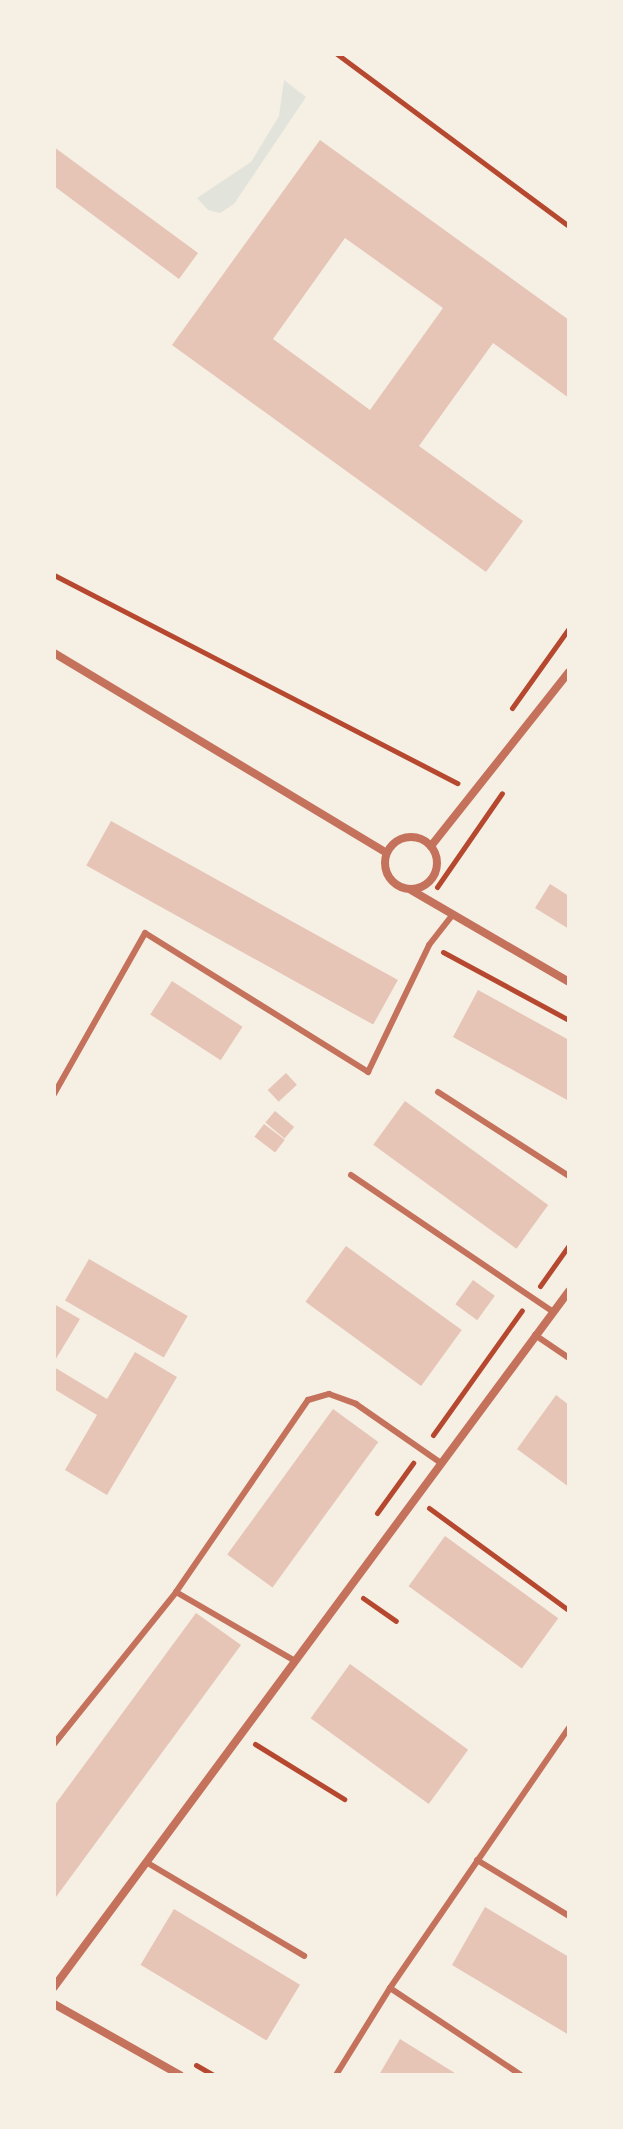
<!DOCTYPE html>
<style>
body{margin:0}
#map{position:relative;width:623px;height:2129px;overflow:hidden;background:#f6efe4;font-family:Bitter,serif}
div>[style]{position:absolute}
.green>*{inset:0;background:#e2e4dc}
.building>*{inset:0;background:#e6c5b7;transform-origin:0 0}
.path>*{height:5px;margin:-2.5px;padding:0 2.5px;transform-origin:2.5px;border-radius:2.5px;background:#b5482f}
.service>*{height:6px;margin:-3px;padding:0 3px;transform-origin:3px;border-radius:3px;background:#c5725c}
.minor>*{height:8px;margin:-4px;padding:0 4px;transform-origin:4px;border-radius:4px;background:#c5725c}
.minor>.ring{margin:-4px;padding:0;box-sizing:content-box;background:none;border:8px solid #c5725c;border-radius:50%}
span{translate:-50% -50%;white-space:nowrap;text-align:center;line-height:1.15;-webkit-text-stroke:8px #f6efe4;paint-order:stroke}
.frame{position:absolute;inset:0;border:56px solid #f6efe4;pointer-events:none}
</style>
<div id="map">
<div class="green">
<div style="clip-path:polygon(284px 80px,306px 97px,234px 204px,220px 213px,208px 210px,197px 198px,251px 162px,279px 116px)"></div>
</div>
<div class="building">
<div style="clip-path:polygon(evenodd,320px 140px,569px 320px,569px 398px,493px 343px,419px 446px,523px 521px,486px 572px,172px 345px,320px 140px,345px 238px,443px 308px,370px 410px,273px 339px,345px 238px)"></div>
<div style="clip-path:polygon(54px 147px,198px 253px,179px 279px,54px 186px)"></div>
<div style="left:111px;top:821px;width:328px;height:51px;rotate:29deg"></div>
<div style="clip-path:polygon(550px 884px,569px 896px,569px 929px,535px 908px)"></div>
<div style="left:172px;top:981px;width:84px;height:40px;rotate:33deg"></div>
<div style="clip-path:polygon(478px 990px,569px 1040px,569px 1101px,453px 1037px)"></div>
<div style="left:286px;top:1073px;width:16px;height:25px;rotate:47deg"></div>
<div style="left:405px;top:1101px;width:177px;height:54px;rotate:36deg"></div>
<div style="left:275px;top:1111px;width:25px;height:15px;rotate:40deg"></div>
<div style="left:264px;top:1124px;width:26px;height:16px;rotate:37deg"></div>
<div style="left:346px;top:1246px;width:143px;height:69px;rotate:36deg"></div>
<div style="left:89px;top:1259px;width:114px;height:48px;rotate:30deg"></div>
<div style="left:473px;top:1280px;width:27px;height:30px;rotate:36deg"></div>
<div style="clip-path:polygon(54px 1304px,80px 1319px,54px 1362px)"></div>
<div style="clip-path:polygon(135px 1352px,177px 1377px,107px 1495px,65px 1470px,97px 1415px,54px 1389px,54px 1367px,107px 1399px)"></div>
<div style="clip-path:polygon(556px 1395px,569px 1405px,569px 1487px,517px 1449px)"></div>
<div style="left:333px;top:1409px;width:56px;height:180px;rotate:36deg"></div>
<div style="left:445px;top:1536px;width:140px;height:62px;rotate:36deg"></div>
<div style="clip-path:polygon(196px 1613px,241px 1645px,56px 1897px,54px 1806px)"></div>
<div style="left:350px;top:1664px;width:146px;height:67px;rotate:36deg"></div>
<div style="clip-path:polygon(485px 1907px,569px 1957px,569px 2035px,452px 1965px)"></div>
<div style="left:174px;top:1909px;width:147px;height:65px;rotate:31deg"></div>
<div style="clip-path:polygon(400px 2039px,458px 2075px,379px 2075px)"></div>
</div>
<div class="path">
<div style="left:337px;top:54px;width:289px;rotate:36.6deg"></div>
<div style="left:54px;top:575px;width:454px;rotate:27.3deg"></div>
<div style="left:512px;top:708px;width:98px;rotate:-54.5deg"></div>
<div style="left:437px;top:887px;width:114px;rotate:-55.3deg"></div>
<div style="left:443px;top:952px;width:143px;rotate:28.4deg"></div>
<div style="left:540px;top:1286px;width:50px;rotate:-54.7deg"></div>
<div style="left:433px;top:1435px;width:153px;rotate:-54.5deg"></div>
<div style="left:429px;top:1508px;width:171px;rotate:36.2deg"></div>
<div style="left:377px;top:1513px;width:62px;rotate:-54.2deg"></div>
<div style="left:363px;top:1598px;width:40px;rotate:34.9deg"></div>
<div style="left:255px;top:1744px;width:105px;rotate:31.7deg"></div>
<div style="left:196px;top:2065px;width:20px;rotate:30deg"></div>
</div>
<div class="service">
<div style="left:438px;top:1092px;width:156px;rotate:32.7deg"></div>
<div style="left:54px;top:1094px;width:185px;rotate:-60.5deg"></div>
<div style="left:145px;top:933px;width:263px;rotate:31.9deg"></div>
<div style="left:368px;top:1072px;width:141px;rotate:-64.3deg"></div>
<div style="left:429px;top:945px;width:36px;rotate:-52deg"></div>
<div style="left:351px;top:1175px;width:244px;rotate:34.1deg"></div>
<div style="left:535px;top:1335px;width:41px;rotate:34.1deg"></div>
<div style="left:176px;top:1592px;width:138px;rotate:30.1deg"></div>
<div style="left:54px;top:1744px;width:195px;rotate:-51.2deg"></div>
<div style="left:176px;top:1592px;width:233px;rotate:-55.5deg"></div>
<div style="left:308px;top:1400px;width:22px;rotate:-16deg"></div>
<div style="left:329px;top:1394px;width:29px;rotate:20deg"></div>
<div style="left:356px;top:1404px;width:103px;rotate:34.8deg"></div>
<div style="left:477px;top:1860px;width:108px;rotate:31.3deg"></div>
<div style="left:146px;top:1862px;width:184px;rotate:30.7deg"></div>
<div style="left:390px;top:1988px;width:316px;rotate:-55.5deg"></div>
<div style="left:336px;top:2075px;width:102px;rotate:-58.2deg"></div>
<div style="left:390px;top:1988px;width:157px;rotate:33.6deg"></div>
</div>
<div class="minor">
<div style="left:54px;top:653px;width:388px;rotate:31deg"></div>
<div class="ring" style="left:385px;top:837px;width:44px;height:44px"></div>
<div style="left:431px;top:846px;width:222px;rotate:-51.6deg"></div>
<div style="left:411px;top:890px;width:183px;rotate:30.2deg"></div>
<div style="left:54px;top:1987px;width:866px;rotate:-53.5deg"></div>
<div style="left:54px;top:2004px;width:145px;rotate:29.4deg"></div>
</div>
<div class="frame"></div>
</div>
